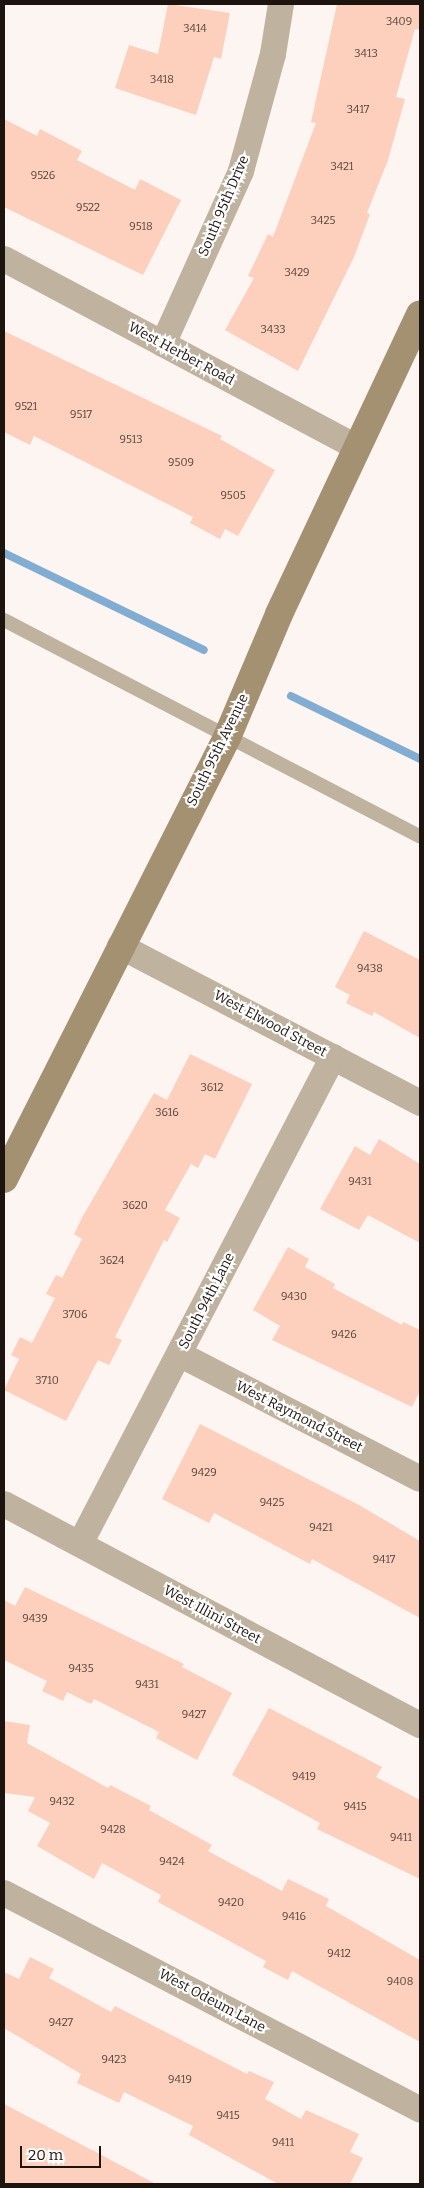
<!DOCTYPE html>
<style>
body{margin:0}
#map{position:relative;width:424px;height:2188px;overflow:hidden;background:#fcf5f2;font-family:Bitter,serif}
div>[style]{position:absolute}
.stream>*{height:8px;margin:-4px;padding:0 4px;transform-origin:4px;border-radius:4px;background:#80add1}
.building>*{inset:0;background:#fdd0bd}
.lane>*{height:14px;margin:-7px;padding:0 7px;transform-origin:7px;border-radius:7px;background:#bfb29e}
.street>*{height:26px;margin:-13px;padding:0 13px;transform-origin:13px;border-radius:13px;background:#bfb29e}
.secondary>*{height:28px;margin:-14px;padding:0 14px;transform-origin:14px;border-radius:14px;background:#a49172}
span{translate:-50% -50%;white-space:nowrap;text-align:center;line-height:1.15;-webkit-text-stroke:4.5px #fff;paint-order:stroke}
.number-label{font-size:11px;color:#56433a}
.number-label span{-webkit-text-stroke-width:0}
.street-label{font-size:14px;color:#1e140f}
.frame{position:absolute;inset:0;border:5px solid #1e140f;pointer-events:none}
.scale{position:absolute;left:20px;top:2146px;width:81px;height:22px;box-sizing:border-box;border:2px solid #1e140f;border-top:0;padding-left:6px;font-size:15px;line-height:18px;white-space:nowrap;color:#1e140f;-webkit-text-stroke:4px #fff;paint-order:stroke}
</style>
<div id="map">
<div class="stream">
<div style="left:4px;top:553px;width:222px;rotate:25.9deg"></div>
<div style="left:291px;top:696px;width:144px;rotate:26deg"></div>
</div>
<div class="building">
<div style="clip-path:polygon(168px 4px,230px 13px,221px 59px,214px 57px,196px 115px,115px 88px,129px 45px,158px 54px)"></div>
<div style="clip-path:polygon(337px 4px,420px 4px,420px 30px,415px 29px,396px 97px,405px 99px,388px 160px,367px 213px,370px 214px,354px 257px,298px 371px,225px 330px,254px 278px,248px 276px,268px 234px,273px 237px,316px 123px,311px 122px)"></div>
<div style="clip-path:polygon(4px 119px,37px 136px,40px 129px,82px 151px,77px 160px,135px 190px,140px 179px,181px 200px,143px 275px,4px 207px)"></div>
<div style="clip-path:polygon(4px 331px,222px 436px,220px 439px,275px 470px,238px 536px,225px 529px,220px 539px,190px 523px,193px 517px,34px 436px,30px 445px,4px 432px)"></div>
<div style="clip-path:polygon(364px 931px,420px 960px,420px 1038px,374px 1012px,372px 1016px,346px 1003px,350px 995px,335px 987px)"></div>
<div style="clip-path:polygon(190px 1054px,252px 1084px,215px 1159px,205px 1154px,198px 1168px,191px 1164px,165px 1210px,180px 1218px,167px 1242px,164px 1240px,115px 1337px,122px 1340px,109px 1365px,98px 1360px,66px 1421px,4px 1390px,19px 1359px,11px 1355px,20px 1337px,32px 1343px,55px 1298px,46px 1294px,56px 1275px,62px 1278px,82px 1239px,74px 1234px,83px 1216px,154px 1093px,167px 1100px)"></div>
<div style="clip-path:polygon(379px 1139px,420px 1164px,420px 1243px,368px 1215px,359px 1230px,320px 1209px,355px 1146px,370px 1155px)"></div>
<div style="clip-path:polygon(288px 1247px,309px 1259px,305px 1267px,335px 1284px,333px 1288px,402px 1325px,403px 1322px,420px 1330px,420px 1391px,412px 1407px,272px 1340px,280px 1326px,253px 1310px)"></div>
<div style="clip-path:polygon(200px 1424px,359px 1505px,420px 1541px,420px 1618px,312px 1559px,310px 1564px,214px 1513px,209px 1523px,162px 1499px)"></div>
<div style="clip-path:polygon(25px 1587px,184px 1664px,182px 1667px,232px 1693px,197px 1760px,156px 1738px,159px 1732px,94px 1699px,91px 1704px,67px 1692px,63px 1701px,42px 1691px,47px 1681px,4px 1660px,4px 1600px,15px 1606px)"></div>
<div style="clip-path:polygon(269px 1708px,382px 1767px,376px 1777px,420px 1800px,420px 1879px,317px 1829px,320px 1823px,232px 1775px)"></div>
<div style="clip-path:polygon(4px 1721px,30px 1725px,27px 1743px,108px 1788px,110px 1785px,151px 1806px,149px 1810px,212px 1845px,208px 1851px,282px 1891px,288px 1879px,329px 1899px,326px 1906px,420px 1960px,420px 2042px,292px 1971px,288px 1980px,263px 1967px,266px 1961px,158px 1902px,161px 1895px,102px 1863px,94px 1879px,37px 1846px,50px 1823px,28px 1811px,35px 1797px,4px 1793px)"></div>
<div style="clip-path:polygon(30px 1957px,54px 1969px,49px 1978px,111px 2012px,115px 2006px,247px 2074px,249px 2071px,274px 2082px,265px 2099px,301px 2119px,306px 2110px,359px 2134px,350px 2152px,363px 2158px,350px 2184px,278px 2184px,189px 2135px,193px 2126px,124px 2092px,119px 2103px,77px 2083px,81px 2074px,4px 2028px,4px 1972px,19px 1979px)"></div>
<div style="clip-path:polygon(4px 2104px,92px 2150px,156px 2184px,4px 2184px)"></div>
</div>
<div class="lane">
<div style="left:4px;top:620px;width:469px;rotate:27.5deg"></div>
</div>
<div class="street">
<div style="left:4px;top:259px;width:401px;rotate:28.1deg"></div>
<div style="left:163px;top:344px;width:190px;rotate:-65.7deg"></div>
<div style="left:241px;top:171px;width:121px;rotate:-74.7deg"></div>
<div style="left:273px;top:54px;width:51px;rotate:-80.9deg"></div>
<div style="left:120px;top:946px;width:339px;rotate:27.6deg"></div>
<div style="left:179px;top:1354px;width:271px;rotate:27.4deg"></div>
<div style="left:4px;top:1504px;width:471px;rotate:28deg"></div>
<div style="left:80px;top:1544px;width:549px;rotate:-62.55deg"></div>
<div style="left:4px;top:1893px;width:469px;rotate:27.5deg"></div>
</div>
<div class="secondary">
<div style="left:4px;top:1179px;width:497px;rotate:-63.2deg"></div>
<div style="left:228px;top:735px;width:131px;rotate:-67.1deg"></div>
<div style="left:279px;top:614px;width:331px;rotate:-64.8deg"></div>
</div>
<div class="number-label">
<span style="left:399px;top:22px">3409</span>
<span style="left:195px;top:29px">3414</span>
<span style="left:366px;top:54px">3413</span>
<span style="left:162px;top:80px">3418</span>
<span style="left:358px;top:110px">3417</span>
<span style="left:342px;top:167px">3421</span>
<span style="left:43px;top:176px">9526</span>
<span style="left:88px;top:208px">9522</span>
<span style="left:323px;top:221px">3425</span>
<span style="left:141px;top:227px">9518</span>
<span style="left:297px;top:273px">3429</span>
<span style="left:273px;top:330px">3433</span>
<span style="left:26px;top:407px">9521</span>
<span style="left:81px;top:415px">9517</span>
<span style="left:131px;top:440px">9513</span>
<span style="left:181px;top:463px">9509</span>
<span style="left:233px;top:496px">9505</span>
<span style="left:370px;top:969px">9438</span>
<span style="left:212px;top:1088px">3612</span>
<span style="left:167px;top:1113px">3616</span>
<span style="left:360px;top:1182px">9431</span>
<span style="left:135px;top:1206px">3620</span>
<span style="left:112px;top:1261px">3624</span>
<span style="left:294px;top:1297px">9430</span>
<span style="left:75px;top:1315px">3706</span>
<span style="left:344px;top:1335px">9426</span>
<span style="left:47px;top:1381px">3710</span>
<span style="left:204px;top:1473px">9429</span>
<span style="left:272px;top:1503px">9425</span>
<span style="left:321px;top:1528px">9421</span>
<span style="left:384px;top:1560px">9417</span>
<span style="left:35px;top:1619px">9439</span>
<span style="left:81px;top:1669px">9435</span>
<span style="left:147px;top:1685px">9431</span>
<span style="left:194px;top:1715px">9427</span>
<span style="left:304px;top:1777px">9419</span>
<span style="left:62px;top:1802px">9432</span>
<span style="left:355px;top:1807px">9415</span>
<span style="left:113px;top:1830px">9428</span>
<span style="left:401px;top:1838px">9411</span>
<span style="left:172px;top:1862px">9424</span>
<span style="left:231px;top:1903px">9420</span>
<span style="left:294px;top:1917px">9416</span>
<span style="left:339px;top:1954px">9412</span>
<span style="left:400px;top:1982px">9408</span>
<span style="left:61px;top:2023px">9427</span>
<span style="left:114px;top:2060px">9423</span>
<span style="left:180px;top:2080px">9419</span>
<span style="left:228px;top:2116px">9415</span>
<span style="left:283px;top:2143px">9411</span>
</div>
<div class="street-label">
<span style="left:224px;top:206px;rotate:-67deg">South 95th Drive</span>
<span style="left:181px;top:354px;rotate:28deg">West Herber Road</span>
<span style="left:218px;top:750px;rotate:-64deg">South 95th Avenue</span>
<span style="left:270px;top:1024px;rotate:28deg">West Elwood Street</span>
<span style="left:207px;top:1301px;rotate:-63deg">South 94th Lane</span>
<span style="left:299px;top:1417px;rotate:27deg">West Raymond Street</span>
<span style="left:212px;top:1615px;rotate:28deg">West Illini Street</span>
<span style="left:212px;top:2001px;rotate:28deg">West Odeum Lane</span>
</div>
<div class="frame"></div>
<div class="scale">20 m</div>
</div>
